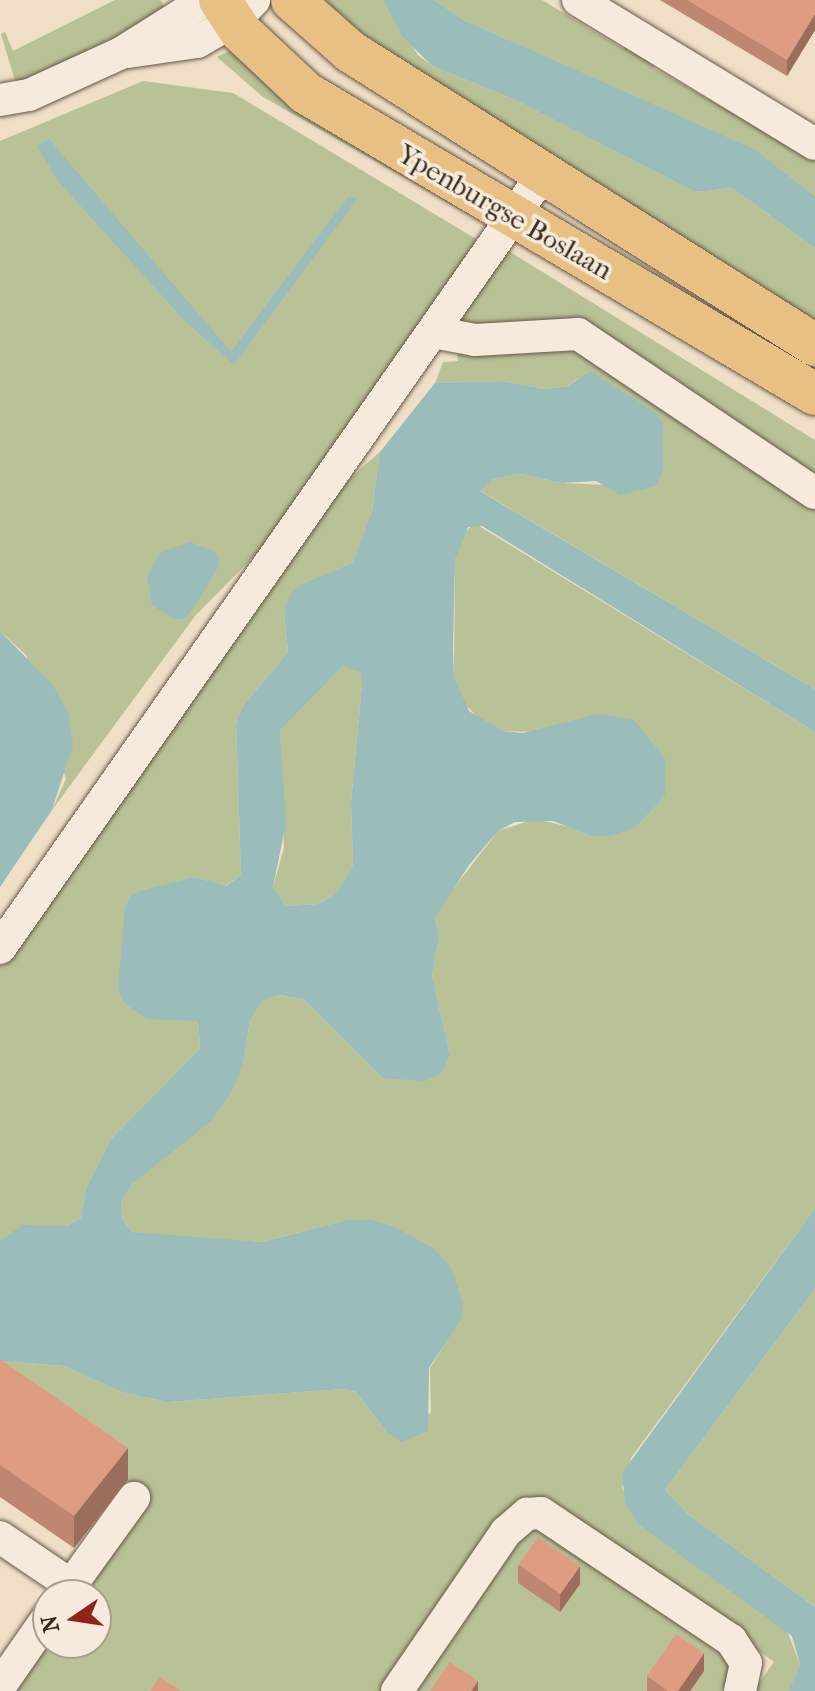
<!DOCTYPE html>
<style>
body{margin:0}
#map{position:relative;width:815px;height:1691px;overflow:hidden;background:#efdfc7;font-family:"IM FELL French Canon",serif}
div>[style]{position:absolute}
.green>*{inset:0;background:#b9c296}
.water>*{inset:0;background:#9abcba}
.roads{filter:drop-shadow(0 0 2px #675849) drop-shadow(0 0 2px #675849)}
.minor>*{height:32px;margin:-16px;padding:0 16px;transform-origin:16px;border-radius:16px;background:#f5eadb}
.major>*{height:42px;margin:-21px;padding:0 21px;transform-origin:21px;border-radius:21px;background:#e8c084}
.wall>*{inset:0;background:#bf8671}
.shaded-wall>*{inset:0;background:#9b6d5c}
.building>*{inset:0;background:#de9c83;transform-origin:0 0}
span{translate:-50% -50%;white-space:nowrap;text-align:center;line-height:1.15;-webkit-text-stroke:7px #f5eadb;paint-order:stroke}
.street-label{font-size:28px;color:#3a2b1f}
.north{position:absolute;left:32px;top:1579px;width:80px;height:80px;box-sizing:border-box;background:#f5eadb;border:2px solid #aa9e90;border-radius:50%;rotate:257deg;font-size:22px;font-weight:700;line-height:32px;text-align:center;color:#3a2b1f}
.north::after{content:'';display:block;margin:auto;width:28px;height:36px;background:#8f2418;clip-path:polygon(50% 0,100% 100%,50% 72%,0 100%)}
</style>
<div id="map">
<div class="green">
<div style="clip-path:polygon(115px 0,161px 0,165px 9px,132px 33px,16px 84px,1px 34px,5px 32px,13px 51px)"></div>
<div style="clip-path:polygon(300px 0,383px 0,418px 55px,432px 66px,513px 99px,695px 192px,732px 188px,815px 248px,815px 338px)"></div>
<div style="clip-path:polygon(434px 0,542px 0,623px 49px,629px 39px,658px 57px,653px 68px,729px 111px,735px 104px,815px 152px,815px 196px,753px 149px,464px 20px)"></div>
<div style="clip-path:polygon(231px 50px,478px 208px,486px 224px,263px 97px,217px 57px)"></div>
<div style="clip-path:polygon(143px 81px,233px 93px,481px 242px,266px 544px,195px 616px,52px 810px,66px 779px,26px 655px,0 631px,0 141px)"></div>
<div style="clip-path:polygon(507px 250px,815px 440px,815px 689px,479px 490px,492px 479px,520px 474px,562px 483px,608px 485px,657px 414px,624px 394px,579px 378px,568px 386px,545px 389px,503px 381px,435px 383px,443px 362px,458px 361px,457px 353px,485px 352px,458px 318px)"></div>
<div style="clip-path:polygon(380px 452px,372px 510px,353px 564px,284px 612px,288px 652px,242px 707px,236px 724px,241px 875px,225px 886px,195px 877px,130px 896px,187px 1020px,198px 1020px,200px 1048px,111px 1139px,86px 1188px,81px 1218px,67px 1226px,0 1241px,0 963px,265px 586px,351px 477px)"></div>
<div style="clip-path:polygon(474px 523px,815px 732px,815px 1208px,631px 1458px,622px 1488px,639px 1525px,787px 1630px,800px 1665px,788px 1691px,753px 1691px,774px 1662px,547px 1496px,521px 1504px,388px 1691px,9px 1691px,48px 1643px,96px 1643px,96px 1595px,76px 1595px,147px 1495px,97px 1458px,0 1361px,64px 1366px,124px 1393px,168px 1402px,343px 1389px,356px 1392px,387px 1432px,431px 1413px,430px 1368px,460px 1320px,463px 1304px,391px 1225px,346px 1220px,262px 1242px,207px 1239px,132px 1232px,123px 1221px,121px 1203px,132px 1184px,243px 1065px,250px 1021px,261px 1000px,279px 995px,303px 999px,382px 1078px,440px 1073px,450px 1056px,432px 975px,439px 938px,435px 918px,441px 905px,498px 831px,535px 819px,570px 827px,562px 726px,543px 732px,503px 731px,485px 724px,460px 700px,454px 677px,455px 560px,462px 536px)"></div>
<div style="clip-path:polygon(343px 666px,360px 671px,362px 685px,351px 802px,353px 866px,336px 893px,319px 904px,286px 906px,273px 887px,284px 848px,280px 731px)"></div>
<div style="clip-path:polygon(815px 1289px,815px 1607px,688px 1514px,665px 1490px)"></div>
<div style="clip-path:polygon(538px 1526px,724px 1654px,731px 1673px,721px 1691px,407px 1691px,518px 1540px)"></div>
</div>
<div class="water">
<div style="clip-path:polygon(383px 0,434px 0,464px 20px,754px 149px,815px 196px,815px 248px,732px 188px,695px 192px,513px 99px,432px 66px,403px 37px)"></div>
<div style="clip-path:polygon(49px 139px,231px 352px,348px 197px,357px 199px,234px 365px,184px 320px,58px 181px,37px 146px)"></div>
<div style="clip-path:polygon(evenodd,590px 371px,657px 414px,663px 424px,663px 471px,656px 486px,620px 495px,596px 481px,562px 483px,520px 474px,492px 479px,480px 491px,815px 689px,815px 732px,482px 526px,468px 527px,455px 560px,453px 648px,454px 677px,469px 711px,503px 731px,523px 733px,598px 714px,634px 720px,665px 758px,665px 796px,634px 828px,610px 836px,592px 836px,553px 821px,515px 822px,498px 831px,469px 865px,435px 918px,439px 938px,432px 975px,450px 1056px,441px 1073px,425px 1081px,382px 1078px,303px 999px,279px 995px,262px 1000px,250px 1021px,243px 1065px,231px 1093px,211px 1121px,132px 1184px,121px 1203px,123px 1221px,132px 1232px,262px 1242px,346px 1220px,370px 1220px,391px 1225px,433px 1248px,451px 1267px,463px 1304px,461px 1320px,429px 1368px,428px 1431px,402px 1442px,387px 1432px,356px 1392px,343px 1389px,168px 1402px,124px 1393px,64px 1366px,0 1361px,0 1241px,23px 1225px,67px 1226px,81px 1218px,86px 1188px,111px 1139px,200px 1048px,198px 1021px,147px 1019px,122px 1001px,118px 987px,125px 909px,130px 896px,143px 890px,195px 877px,226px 886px,241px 875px,236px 724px,242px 707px,288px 652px,284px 612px,290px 595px,300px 585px,353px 563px,372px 510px,380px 452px,435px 383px,503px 381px,545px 389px,568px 386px,590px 371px,343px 666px,360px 672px,362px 685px,351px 802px,353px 866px,336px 893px,319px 904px,286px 906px,273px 887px,286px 823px,280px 731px,343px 666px)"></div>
<div style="clip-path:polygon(190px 542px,216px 552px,220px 564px,193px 609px,184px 619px,174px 619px,152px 605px,147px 577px,160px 553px)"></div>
<div style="clip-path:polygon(0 631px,52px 684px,68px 712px,73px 745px,52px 810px,0 887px)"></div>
<div style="clip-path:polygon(815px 1208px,815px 1289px,665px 1490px,688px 1514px,815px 1607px,815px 1691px,788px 1691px,800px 1665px,792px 1636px,639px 1525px,625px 1503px,622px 1473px)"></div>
</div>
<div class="roads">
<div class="minor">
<div style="left:578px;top:0;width:277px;rotate:31.3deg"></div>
<div style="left:128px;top:52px;width:70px;rotate:-8.2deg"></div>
<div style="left:197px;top:42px;width:43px;rotate:-29.6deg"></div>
<div style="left:234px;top:21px;width:29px;rotate:-46deg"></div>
<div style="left:0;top:100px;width:29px;rotate:-10deg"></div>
<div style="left:29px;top:95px;width:101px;rotate:-24.5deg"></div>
<div style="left:121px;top:53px;width:99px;rotate:-32.2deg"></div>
<div style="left:433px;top:332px;width:43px;rotate:10.8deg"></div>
<div style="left:475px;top:340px;width:103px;rotate:-3.3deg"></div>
<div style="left:578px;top:334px;width:285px;rotate:33.9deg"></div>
<div style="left:0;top:948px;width:945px;rotate:-54.95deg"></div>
<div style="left:0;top:1537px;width:86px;rotate:34.1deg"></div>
<div style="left:64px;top:1595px;width:120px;rotate:-54.2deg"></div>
<div style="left:0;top:1686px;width:84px;rotate:-55.2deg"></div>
<div style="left:397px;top:1691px;width:193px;rotate:-55.6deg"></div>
<div style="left:506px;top:1532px;width:28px;rotate:-41deg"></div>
<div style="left:527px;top:1514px;width:14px;rotate:-4deg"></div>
<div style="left:541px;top:1513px;width:229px;rotate:33.8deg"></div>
<div style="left:731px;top:1640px;width:27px;rotate:57deg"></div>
<div style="left:746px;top:1663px;width:29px;rotate:102deg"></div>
</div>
<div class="major">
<div style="left:220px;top:0;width:38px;rotate:57deg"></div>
<div style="left:241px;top:32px;width:89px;rotate:43.2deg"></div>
<div style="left:306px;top:93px;width:591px;rotate:30.6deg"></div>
<div style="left:292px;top:0;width:79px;rotate:41.4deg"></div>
<div style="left:351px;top:52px;width:549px;rotate:32.27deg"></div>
</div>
</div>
<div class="wall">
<div style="clip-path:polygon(660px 0,815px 0,815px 30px,787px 76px)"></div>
<div style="clip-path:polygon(0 1359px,128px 1480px,74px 1548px,0 1497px)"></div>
<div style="clip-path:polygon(518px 1565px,580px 1584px,560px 1612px,518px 1583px)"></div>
<div style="clip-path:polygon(704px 1671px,690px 1691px,647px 1691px,647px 1676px)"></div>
</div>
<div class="shaded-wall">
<div style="clip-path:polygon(815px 14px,815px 30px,787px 76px,787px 60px)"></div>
<div style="clip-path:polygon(128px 1448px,128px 1480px,74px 1548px,74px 1516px)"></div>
<div style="clip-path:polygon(580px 1566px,580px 1584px,560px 1612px,560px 1595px)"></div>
<div style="clip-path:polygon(704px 1653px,704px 1671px,690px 1691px,678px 1691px)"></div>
<div style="clip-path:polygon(478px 1681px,478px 1691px,471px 1691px)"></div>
</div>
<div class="building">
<div style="clip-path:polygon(687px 0,815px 0,815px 14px,787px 60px)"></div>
<div style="clip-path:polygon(0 1359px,128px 1448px,74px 1516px,0 1465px)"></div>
<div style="left:538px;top:1537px;width:51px;height:34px;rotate:35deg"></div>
<div style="clip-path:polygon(676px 1634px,704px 1653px,678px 1691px,668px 1691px,647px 1676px)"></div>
<div style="clip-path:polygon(450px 1662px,478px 1681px,471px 1691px,430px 1691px)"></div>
<div style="clip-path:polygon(160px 1677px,181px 1691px,150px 1691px)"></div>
</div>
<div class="street-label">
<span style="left:505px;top:212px;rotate:30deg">Ypenburgse Boslaan</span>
</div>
<div class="north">N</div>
</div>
